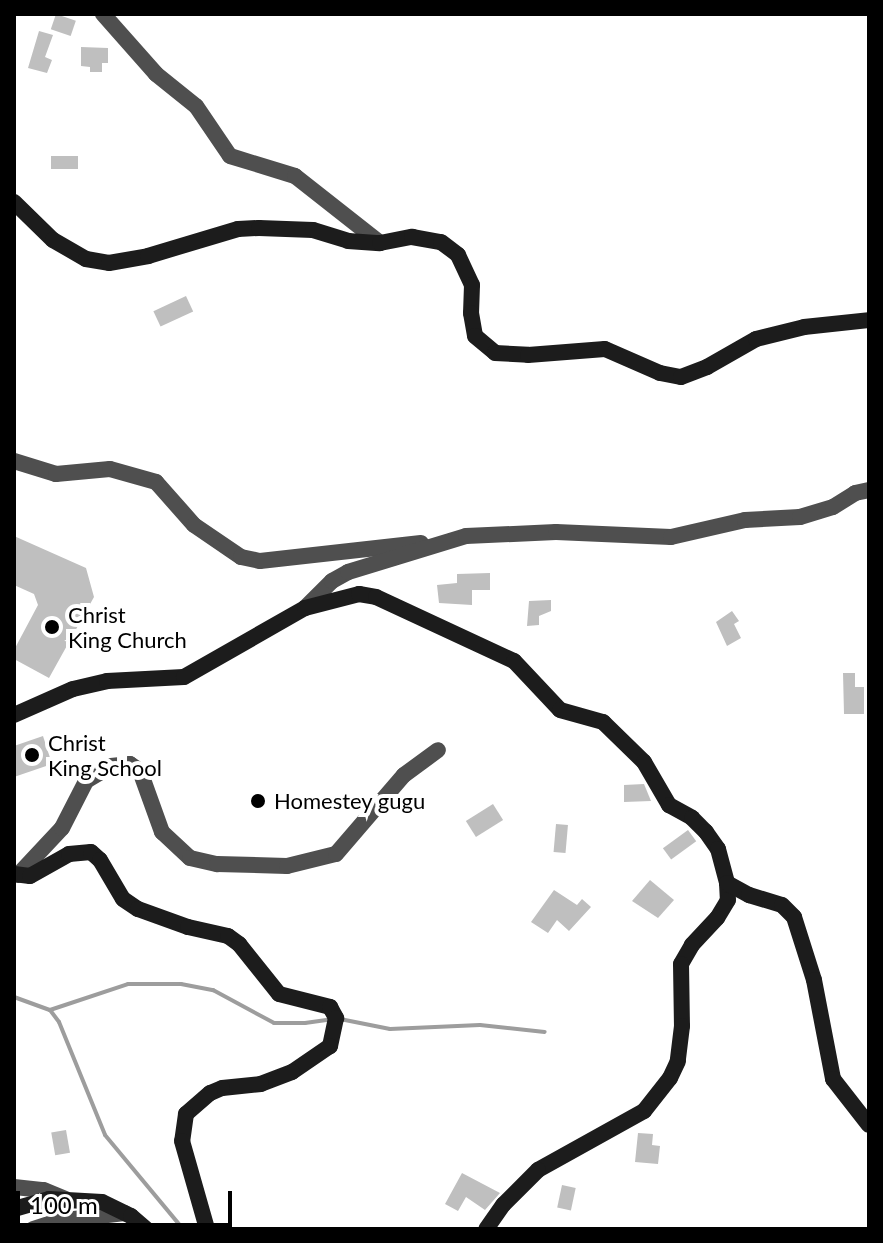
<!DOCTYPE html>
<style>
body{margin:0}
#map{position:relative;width:883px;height:1243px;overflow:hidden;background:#fff;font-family:Lato,sans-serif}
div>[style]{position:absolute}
.stream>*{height:4px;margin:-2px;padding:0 2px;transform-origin:2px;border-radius:2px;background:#9d9d9d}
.building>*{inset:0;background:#bfbfbf;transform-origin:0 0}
.street>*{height:16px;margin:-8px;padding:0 8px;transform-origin:8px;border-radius:8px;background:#4f4f4f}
.secondary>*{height:16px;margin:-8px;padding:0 8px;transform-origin:8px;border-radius:8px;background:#1c1c1c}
.dots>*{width:22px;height:22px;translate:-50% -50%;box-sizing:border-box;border:4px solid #fff;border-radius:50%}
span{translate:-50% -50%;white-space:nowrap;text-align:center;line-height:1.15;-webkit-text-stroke:8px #fff;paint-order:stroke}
.poi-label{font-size:22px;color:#000}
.left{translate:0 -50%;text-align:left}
.frame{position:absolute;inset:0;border:16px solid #000;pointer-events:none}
.scale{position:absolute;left:16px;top:1191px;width:216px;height:36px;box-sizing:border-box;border:4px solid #000;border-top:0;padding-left:10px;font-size:24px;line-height:28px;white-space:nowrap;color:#000;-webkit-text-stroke:6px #fff;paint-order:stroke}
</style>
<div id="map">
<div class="stream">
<div style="left:14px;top:997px;width:38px;rotate:20deg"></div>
<div style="left:50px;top:1010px;width:15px;rotate:53deg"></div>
<div style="left:59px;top:1022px;width:122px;rotate:67.8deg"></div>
<div style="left:105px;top:1135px;width:122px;rotate:50.3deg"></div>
<div style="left:50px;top:1010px;width:82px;rotate:-18.4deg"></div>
<div style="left:128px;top:984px;width:53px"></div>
<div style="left:181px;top:984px;width:33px;rotate:11deg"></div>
<div style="left:213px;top:990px;width:69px;rotate:28.4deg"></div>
<div style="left:274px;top:1023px;width:31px"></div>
<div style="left:305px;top:1023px;width:27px;rotate:-8deg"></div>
<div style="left:340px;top:1019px;width:51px;rotate:11.3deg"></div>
<div style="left:390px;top:1029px;width:90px;rotate:-2.5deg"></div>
<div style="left:480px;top:1025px;width:65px;rotate:6.1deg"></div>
</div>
<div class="building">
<div style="left:56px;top:14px;width:21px;height:16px;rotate:19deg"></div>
<div style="clip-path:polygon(39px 31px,53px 35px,45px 57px,52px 60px,47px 73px,28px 68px)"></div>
<div style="clip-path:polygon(81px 47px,108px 48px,108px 63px,102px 63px,102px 72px,90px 72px,90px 67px,81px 66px)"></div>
<div style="left:51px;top:156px;width:27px;height:13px"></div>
<div style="left:186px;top:296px;width:17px;height:36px;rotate:65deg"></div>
<div style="clip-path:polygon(14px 536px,86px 568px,94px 597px,49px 678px,14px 659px,14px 650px,38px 605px,34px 594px,14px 585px)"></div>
<div style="clip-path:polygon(490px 573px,490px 590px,472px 590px,472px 605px,439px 603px,437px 585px,457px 583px,457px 574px)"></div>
<div style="clip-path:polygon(551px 600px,551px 611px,539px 616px,539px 625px,527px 626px,529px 601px)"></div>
<div style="clip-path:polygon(732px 611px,739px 621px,734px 624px,741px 638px,727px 646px,716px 622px)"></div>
<div style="clip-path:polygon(843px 673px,855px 673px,855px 687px,864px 687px,864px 714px,844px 714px)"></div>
<div style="clip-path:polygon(43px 736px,52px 764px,14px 777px,14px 746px)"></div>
<div style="clip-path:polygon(644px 784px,651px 801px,624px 802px,624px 785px)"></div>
<div style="left:493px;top:804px;width:19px;height:32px;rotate:58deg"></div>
<div style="left:556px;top:824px;width:12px;height:28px;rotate:5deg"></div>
<div style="left:688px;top:830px;width:14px;height:31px;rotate:54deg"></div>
<div style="clip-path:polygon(650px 880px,674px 900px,658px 918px,632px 901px)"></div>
<div style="clip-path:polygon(554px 890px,577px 905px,582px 899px,591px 907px,569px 931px,557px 920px,548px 933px,531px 922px)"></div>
<div style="left:66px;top:1130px;width:23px;height:15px;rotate:80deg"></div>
<div style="clip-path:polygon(638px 1133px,653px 1134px,652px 1145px,660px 1146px,658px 1164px,635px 1162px)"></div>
<div style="clip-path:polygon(462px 1173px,500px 1193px,485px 1210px,466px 1197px,458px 1211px,445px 1204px)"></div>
<div style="left:562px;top:1185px;width:14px;height:23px;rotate:12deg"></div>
</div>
<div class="street">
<div style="left:103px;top:14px;width:80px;rotate:48.5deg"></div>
<div style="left:156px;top:74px;width:51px;rotate:38.7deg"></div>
<div style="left:196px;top:106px;width:60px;rotate:55.8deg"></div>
<div style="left:230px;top:156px;width:68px;rotate:17.1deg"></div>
<div style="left:295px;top:176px;width:108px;rotate:38.2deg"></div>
<div style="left:14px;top:461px;width:44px;rotate:17.2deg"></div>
<div style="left:56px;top:474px;width:54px;rotate:-5.3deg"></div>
<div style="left:110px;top:469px;width:48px;rotate:15.8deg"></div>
<div style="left:156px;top:482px;width:57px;rotate:48.5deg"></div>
<div style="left:194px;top:525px;width:57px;rotate:34.2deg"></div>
<div style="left:241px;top:557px;width:19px;rotate:12deg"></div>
<div style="left:260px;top:561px;width:162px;rotate:-6.4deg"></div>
<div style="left:305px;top:608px;width:38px;rotate:-45deg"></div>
<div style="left:332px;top:581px;width:18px;rotate:-29deg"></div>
<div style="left:348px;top:572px;width:123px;rotate:-17deg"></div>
<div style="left:466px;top:536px;width:90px;rotate:-2.5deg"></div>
<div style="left:556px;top:532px;width:115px;rotate:2.5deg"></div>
<div style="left:671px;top:537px;width:76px;rotate:-12.9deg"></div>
<div style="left:745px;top:520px;width:55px;rotate:-3.1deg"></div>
<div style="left:800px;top:517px;width:34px;rotate:-17deg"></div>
<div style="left:833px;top:507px;width:26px;rotate:-32deg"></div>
<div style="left:855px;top:493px;width:14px;rotate:-12deg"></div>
<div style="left:18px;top:875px;width:64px;rotate:-46.9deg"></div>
<div style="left:62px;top:828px;width:53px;rotate:-62.9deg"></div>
<div style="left:86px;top:781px;width:29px;rotate:-31deg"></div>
<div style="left:111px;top:766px;width:19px;rotate:-6deg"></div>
<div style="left:130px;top:764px;width:12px;rotate:35deg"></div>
<div style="left:140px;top:771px;width:65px;rotate:70.2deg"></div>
<div style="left:162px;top:832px;width:38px;rotate:43deg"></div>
<div style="left:190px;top:858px;width:28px;rotate:13deg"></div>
<div style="left:217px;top:864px;width:70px;rotate:1.6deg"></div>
<div style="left:287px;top:866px;width:50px;rotate:-13.8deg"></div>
<div style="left:336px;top:854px;width:104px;rotate:-49.3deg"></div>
<div style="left:404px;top:775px;width:42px;rotate:-36.3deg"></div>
<div style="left:14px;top:1187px;width:30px;rotate:6deg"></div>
<div style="left:44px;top:1190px;width:23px;rotate:23deg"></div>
<div style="left:33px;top:1229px;width:25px;rotate:-18deg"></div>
<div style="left:57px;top:1221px;width:68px;rotate:-6.7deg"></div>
</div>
<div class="secondary">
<div style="left:14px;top:202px;width:54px;rotate:44.3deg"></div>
<div style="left:53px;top:240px;width:38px;rotate:30deg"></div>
<div style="left:86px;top:259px;width:23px;rotate:10deg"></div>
<div style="left:109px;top:263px;width:40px;rotate:-10deg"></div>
<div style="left:148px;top:256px;width:94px;rotate:-16.7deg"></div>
<div style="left:238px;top:229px;width:21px;rotate:-3deg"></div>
<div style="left:259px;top:228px;width:54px;rotate:2.1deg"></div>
<div style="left:313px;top:230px;width:37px;rotate:17deg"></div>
<div style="left:348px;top:241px;width:32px;rotate:4deg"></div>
<div style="left:380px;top:243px;width:33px;rotate:-11deg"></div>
<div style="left:412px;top:237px;width:29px;rotate:10deg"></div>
<div style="left:441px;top:242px;width:21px;rotate:37deg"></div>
<div style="left:458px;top:255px;width:33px;rotate:65deg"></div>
<div style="left:472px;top:285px;width:28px;rotate:92deg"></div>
<div style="left:471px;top:313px;width:23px;rotate:80deg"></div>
<div style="left:475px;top:336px;width:26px;rotate:40deg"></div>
<div style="left:495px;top:353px;width:33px;rotate:3deg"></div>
<div style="left:528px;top:355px;width:77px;rotate:-4.5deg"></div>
<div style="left:605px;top:349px;width:60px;rotate:23.6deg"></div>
<div style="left:660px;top:373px;width:21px;rotate:11deg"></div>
<div style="left:681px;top:377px;width:28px;rotate:-21deg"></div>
<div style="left:707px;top:367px;width:56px;rotate:-29.7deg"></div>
<div style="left:756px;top:339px;width:49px;rotate:-14deg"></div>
<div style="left:804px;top:327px;width:65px;rotate:-6.1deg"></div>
<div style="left:14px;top:715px;width:64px;rotate:-23.8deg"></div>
<div style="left:73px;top:689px;width:35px;rotate:-13deg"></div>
<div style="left:107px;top:681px;width:77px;rotate:-3deg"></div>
<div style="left:184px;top:677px;width:139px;rotate:-29.7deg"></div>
<div style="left:305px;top:608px;width:56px;rotate:-14.5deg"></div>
<div style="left:359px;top:594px;width:17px;rotate:10deg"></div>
<div style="left:376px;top:597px;width:152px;rotate:24.9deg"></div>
<div style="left:514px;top:661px;width:67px;rotate:46.8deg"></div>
<div style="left:560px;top:710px;width:45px;rotate:15.6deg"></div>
<div style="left:603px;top:722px;width:57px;rotate:44.3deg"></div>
<div style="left:644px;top:762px;width:50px;rotate:59.8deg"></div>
<div style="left:669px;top:805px;width:26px;rotate:29deg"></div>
<div style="left:692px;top:818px;width:20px;rotate:45deg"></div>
<div style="left:706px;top:832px;width:21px;rotate:55deg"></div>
<div style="left:718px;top:849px;width:35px;rotate:75deg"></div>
<div style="left:727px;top:883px;width:17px;rotate:87deg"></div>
<div style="left:728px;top:900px;width:21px;rotate:121deg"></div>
<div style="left:717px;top:918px;width:37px;rotate:133deg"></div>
<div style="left:692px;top:945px;width:22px;rotate:120deg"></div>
<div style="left:681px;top:964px;width:62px;rotate:89.1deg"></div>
<div style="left:682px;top:1026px;width:35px;rotate:97deg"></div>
<div style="left:678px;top:1061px;width:19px;rotate:115deg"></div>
<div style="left:670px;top:1078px;width:42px;rotate:128.2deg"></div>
<div style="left:644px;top:1111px;width:121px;rotate:150.9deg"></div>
<div style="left:538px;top:1170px;width:49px;rotate:135deg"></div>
<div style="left:503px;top:1205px;width:29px;rotate:125deg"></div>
<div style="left:14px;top:874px;width:16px;rotate:7deg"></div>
<div style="left:30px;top:876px;width:45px;rotate:-29.4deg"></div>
<div style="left:69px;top:854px;width:22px;rotate:-5deg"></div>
<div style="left:91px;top:852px;width:12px;rotate:42deg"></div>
<div style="left:100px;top:860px;width:45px;rotate:59.5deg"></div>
<div style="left:123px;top:899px;width:18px;rotate:34deg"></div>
<div style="left:138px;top:909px;width:53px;rotate:19.8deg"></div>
<div style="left:188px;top:927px;width:41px;rotate:12.7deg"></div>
<div style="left:228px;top:936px;width:14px;rotate:36deg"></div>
<div style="left:239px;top:944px;width:64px;rotate:51.3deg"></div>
<div style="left:279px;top:994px;width:53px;rotate:14.3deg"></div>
<div style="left:330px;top:1007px;width:13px;rotate:61deg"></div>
<div style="left:336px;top:1018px;width:29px;rotate:102deg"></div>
<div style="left:330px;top:1046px;width:46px;rotate:145.6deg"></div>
<div style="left:292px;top:1072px;width:33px;rotate:159deg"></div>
<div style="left:261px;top:1084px;width:39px;rotate:174deg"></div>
<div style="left:222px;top:1088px;width:13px;rotate:157deg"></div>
<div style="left:210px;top:1093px;width:32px;rotate:139deg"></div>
<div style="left:186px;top:1114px;width:27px;rotate:98deg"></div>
<div style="left:182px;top:1141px;width:91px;rotate:74.1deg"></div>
<div style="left:727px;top:883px;width:25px;rotate:29deg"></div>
<div style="left:749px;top:895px;width:34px;rotate:17deg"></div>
<div style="left:782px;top:905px;width:17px;rotate:45deg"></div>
<div style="left:794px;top:917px;width:66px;rotate:72.4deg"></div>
<div style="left:814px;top:980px;width:101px;rotate:79.1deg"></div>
<div style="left:833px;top:1079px;width:58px;rotate:52deg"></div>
<div style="left:14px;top:1209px;width:36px;rotate:-16deg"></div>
<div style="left:49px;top:1199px;width:53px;rotate:3.2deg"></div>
<div style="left:102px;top:1202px;width:32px;rotate:26deg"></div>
<div style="left:131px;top:1216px;width:20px;rotate:41deg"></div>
</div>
<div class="dots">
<div style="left:52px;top:627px;background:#000"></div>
<div style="left:32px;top:755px;background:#000"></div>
<div style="left:258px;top:801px;background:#000"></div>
</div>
<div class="poi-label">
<span class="left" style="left:68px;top:627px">Christ<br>King Church</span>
<span class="left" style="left:48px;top:755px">Christ<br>King School</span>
<span class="left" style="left:274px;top:801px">Homestey gugu</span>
</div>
<div class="frame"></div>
<div class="scale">100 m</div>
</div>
